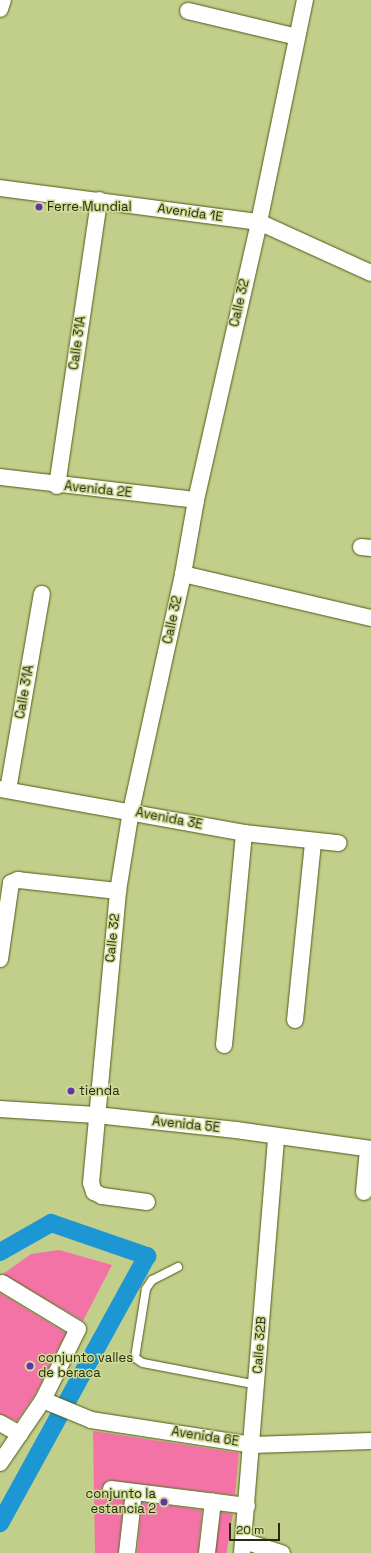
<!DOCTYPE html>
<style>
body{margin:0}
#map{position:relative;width:371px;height:1553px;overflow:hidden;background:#c2cf8b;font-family:"Space Grotesk",sans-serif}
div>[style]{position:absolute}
.canal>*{height:18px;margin:-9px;padding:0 9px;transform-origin:9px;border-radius:9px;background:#1c97d3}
.building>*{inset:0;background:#f473a6;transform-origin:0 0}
.roads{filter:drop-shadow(0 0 1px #505a16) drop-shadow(0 0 1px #505a16)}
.service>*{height:8px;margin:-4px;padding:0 4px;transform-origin:4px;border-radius:4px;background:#fff}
.minor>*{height:16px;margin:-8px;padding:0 8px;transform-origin:8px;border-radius:8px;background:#fff}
.dots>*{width:11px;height:11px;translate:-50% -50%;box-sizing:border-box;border:2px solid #cfdc98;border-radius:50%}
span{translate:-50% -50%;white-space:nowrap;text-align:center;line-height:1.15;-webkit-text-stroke:3px #cfdc98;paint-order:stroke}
.poi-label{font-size:13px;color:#272b10}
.left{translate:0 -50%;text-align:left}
.right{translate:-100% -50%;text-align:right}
.street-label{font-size:13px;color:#272b10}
.scale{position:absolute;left:229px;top:1523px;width:51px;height:18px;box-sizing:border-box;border:2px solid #272b10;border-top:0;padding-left:5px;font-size:12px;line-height:14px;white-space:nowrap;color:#272b10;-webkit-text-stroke:3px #cfdc98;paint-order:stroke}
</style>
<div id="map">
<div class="canal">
<div style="left:0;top:1252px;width:59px;rotate:-29.6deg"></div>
<div style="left:51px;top:1223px;width:102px;rotate:19deg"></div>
<div style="left:147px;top:1256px;width:305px;rotate:118.8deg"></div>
</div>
<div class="building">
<div style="clip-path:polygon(59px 1250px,112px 1265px,83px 1321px,3px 1274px,31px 1254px)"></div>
<div style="clip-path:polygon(0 1293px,66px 1333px,35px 1395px,17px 1421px,0 1414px)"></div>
<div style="clip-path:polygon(93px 1431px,239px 1453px,235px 1495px,108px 1480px,102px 1487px,105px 1496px,124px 1500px,118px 1553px,95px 1553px)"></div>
<div style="clip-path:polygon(142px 1502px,202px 1510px,198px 1553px,137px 1553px)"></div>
<div style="left:221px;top:1512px;width:12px;height:41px;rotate:9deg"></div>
</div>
<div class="roads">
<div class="service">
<div style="left:178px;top:1267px;width:29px;rotate:153deg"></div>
<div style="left:152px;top:1280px;width:11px;rotate:124deg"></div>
<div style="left:146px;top:1289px;width:70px;rotate:99.1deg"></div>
<div style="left:135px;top:1358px;width:9px;rotate:32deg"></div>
<div style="left:143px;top:1363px;width:116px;rotate:10.9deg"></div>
</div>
<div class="minor">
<div style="left:0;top:9px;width:9px;rotate:-72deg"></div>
<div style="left:188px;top:11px;width:112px;rotate:13.4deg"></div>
<div style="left:0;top:188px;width:261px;rotate:7.5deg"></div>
<div style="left:259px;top:222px;width:123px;rotate:24.5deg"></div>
<div style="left:0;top:477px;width:197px;rotate:6.7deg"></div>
<div style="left:57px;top:486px;width:289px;rotate:-81.6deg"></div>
<div style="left:361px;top:547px;width:10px;rotate:6deg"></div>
<div style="left:183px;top:574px;width:193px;rotate:13.2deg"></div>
<div style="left:0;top:789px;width:248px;rotate:10.2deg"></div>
<div style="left:244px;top:833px;width:95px;rotate:6.1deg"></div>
<div style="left:8px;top:790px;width:199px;rotate:-80.2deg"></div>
<div style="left:0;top:959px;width:77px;rotate:-81.8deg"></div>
<div style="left:11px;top:883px;width:8px;rotate:-23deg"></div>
<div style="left:18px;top:880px;width:101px;rotate:6.3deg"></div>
<div style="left:295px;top:1020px;width:179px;rotate:-84.2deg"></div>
<div style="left:224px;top:1045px;width:213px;rotate:-84.6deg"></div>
<div style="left:0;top:1109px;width:96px;rotate:3.6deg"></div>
<div style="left:96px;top:1115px;width:141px;rotate:6.1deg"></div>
<div style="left:236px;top:1130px;width:136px;rotate:8deg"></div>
<div style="left:364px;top:1192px;width:43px;rotate:-84.7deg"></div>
<div style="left:147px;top:1202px;width:45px;rotate:-172.4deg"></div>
<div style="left:102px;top:1196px;width:9px;rotate:-153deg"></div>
<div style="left:94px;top:1192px;width:9px;rotate:-108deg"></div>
<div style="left:91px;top:1183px;width:293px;rotate:-84.7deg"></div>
<div style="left:118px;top:891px;width:81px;rotate:-80.8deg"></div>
<div style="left:131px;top:811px;width:243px;rotate:-77.6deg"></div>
<div style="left:183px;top:574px;width:75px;rotate:-80deg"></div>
<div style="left:196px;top:500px;width:285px;rotate:-77.2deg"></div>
<div style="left:259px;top:222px;width:227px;rotate:-78.3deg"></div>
<div style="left:43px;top:1400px;width:52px;rotate:22.6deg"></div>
<div style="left:91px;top:1420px;width:163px;rotate:8.8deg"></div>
<div style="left:252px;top:1445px;width:119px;rotate:-1.9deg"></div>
<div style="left:0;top:1423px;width:23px;rotate:29deg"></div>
<div style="left:0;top:1463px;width:76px;rotate:-55.7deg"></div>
<div style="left:43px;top:1400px;width:79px;rotate:-63.8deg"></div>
<div style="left:78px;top:1329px;width:89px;rotate:-148.8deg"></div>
<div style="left:111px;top:1489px;width:137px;rotate:7.1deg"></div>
<div style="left:244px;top:1541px;width:40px;rotate:18deg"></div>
<div style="left:127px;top:1553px;width:61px;rotate:-83.5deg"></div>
<div style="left:207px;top:1553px;width:52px;rotate:-83.4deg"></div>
<div style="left:242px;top:1553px;width:418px;rotate:-85.3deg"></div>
</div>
</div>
<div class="dots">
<div style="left:39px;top:207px;background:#6333ab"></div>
<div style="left:71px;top:1091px;background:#6333ab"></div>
<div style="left:30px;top:1366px;background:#6333ab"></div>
<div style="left:164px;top:1502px;background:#6333ab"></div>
</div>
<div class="poi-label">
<span class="left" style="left:47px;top:207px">Ferre Mundial</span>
<span class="left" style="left:79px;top:1091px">tienda</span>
<span class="left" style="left:38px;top:1366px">conjunto valles<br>de beraca</span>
<span class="right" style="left:156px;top:1502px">conjunto la<br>estancia 2</span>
</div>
<div class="street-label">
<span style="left:190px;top:213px;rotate:8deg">Avenida 1E</span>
<span style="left:240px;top:303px;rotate:-77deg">Calle 32</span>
<span style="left:78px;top:343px;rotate:-82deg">Calle 31A</span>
<span style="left:98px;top:490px;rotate:6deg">Avenida 2E</span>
<span style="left:173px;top:620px;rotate:-78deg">Calle 32</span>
<span style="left:25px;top:692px;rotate:-80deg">Calle 31A</span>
<span style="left:169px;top:819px;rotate:11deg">Avenida 3E</span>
<span style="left:113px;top:938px;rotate:-84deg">Calle 32</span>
<span style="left:186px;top:1125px;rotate:6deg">Avenida 5E</span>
<span style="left:260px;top:1345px;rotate:-86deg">Calle 32B</span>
<span style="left:205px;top:1437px;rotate:9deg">Avenida 6E</span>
</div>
<div class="scale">20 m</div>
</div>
